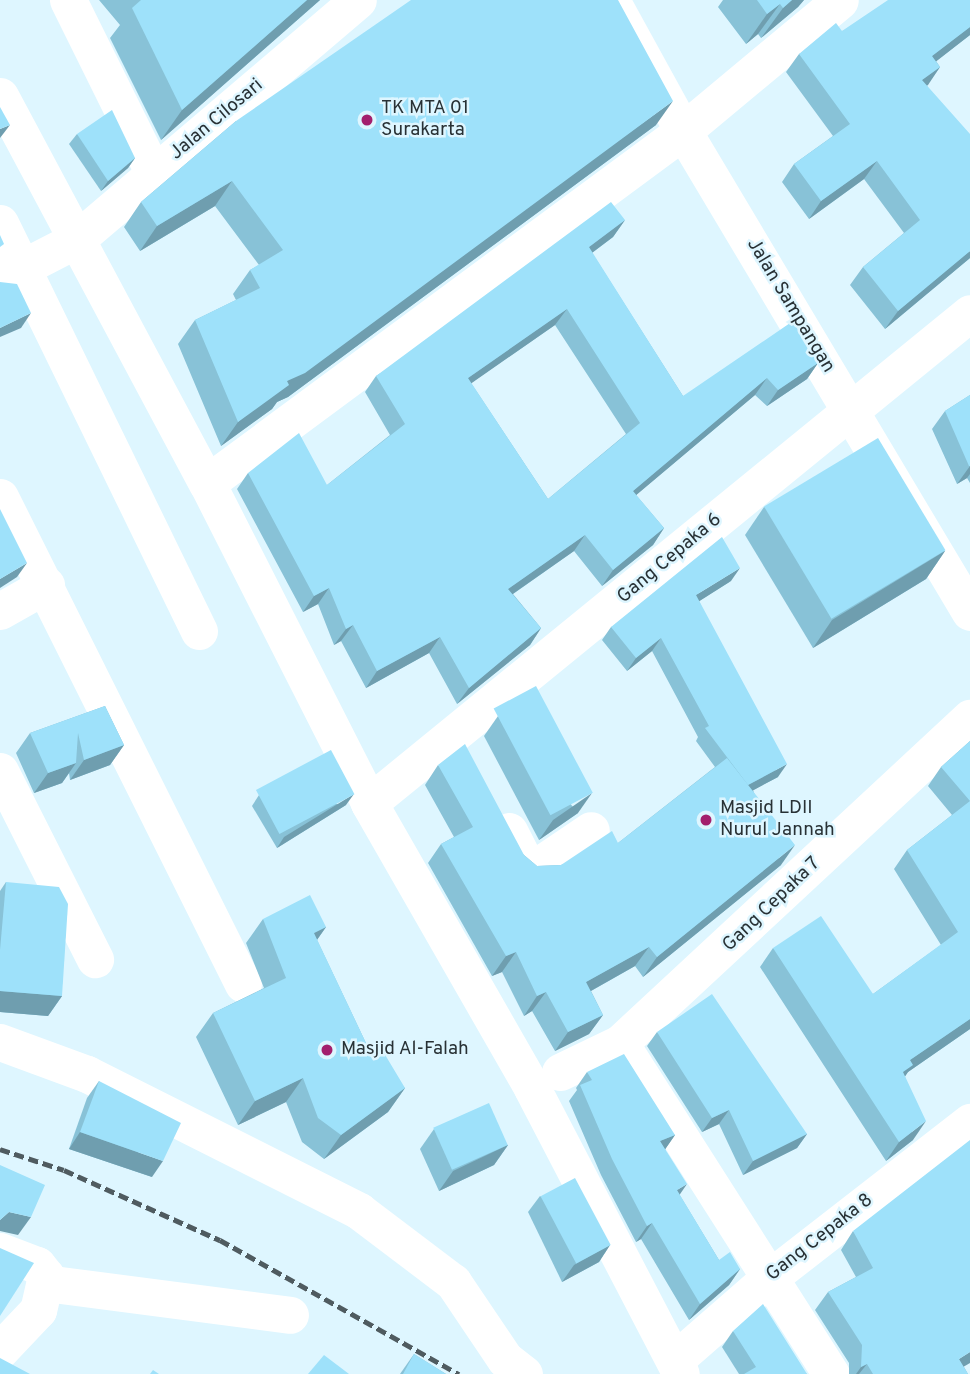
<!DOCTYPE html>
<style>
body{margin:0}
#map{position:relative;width:970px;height:1374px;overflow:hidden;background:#def6ff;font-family:Overpass,sans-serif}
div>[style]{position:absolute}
.street>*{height:37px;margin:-18.5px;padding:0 18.5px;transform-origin:18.5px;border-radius:18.5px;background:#fff}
.rail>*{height:5px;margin-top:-2.5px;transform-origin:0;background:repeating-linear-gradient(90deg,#4f5b60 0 10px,transparent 0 15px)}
.wall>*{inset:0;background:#88c2d7}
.shaded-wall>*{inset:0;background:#6f9eaf}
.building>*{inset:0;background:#9ee1fa;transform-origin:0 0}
.dots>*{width:19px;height:19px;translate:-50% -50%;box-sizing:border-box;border:4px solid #def6ff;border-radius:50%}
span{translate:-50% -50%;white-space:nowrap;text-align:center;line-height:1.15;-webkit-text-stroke:5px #def6ff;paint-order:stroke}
.poi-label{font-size:19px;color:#283135}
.left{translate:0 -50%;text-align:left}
.street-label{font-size:19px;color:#283135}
</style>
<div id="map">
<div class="street">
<div style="left:68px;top:0;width:194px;rotate:63.7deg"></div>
<div style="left:611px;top:0;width:149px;rotate:61.2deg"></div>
<div style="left:683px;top:131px;width:560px;rotate:59.18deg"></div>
<div style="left:0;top:96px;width:439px;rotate:61.9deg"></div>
<div style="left:207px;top:483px;width:359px;rotate:63.1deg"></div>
<div style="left:369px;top:803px;width:328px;rotate:60.2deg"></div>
<div style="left:532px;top:1088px;width:322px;rotate:62.5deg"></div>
<div style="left:0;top:223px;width:454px;rotate:64deg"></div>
<div style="left:0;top:279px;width:85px;rotate:-27.2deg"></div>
<div style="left:76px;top:240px;width:370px;rotate:-40.4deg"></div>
<div style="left:207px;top:483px;width:592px;rotate:-36.48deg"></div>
<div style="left:683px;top:131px;width:204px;rotate:-39.8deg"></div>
<div style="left:0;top:497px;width:544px;rotate:63.48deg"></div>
<div style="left:0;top:611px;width:53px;rotate:-29.5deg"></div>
<div style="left:0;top:771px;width:211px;rotate:63.2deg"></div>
<div style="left:369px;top:803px;width:775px;rotate:-39.19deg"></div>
<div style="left:509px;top:831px;width:33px;rotate:63deg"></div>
<div style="left:524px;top:860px;width:14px;rotate:30deg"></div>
<div style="left:536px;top:867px;width:66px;rotate:-33.9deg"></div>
<div style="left:0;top:1042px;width:93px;rotate:20.2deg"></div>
<div style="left:87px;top:1074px;width:305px;rotate:26.7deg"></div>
<div style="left:359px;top:1211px;width:118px;rotate:37.1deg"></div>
<div style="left:453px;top:1282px;width:93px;rotate:56deg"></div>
<div style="left:505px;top:1359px;width:24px;rotate:38deg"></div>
<div style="left:620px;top:1043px;width:393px;rotate:57.5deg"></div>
<div style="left:560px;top:1072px;width:67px;rotate:-25.8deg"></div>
<div style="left:620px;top:1043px;width:478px;rotate:-42.9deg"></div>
<div style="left:0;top:1251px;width:40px;rotate:21deg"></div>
<div style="left:37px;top:1265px;width:14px;rotate:51deg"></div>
<div style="left:46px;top:1276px;width:35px;rotate:103deg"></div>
<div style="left:38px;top:1310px;width:55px;rotate:133.5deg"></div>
<div style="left:45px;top:1283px;width:247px;rotate:7.4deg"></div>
<div style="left:675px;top:1360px;width:123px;rotate:-41.1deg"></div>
<div style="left:768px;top:1279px;width:256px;rotate:-37.9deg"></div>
</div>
<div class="rail">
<div style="left:0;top:1149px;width:67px;rotate:18.2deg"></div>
<div style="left:64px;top:1170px;width:171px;rotate:24.2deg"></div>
<div style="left:220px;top:1240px;width:274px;rotate:29.3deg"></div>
</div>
<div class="wall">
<div style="clip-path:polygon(99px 0,320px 0,161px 140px,110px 38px,120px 25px)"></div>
<div style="clip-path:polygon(723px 0,804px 0,798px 7px,761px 38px,758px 34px,746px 44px,718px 7px)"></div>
<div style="clip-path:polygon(970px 0,970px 35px,936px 61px,940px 67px,927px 85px,970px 258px,885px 329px,850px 285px,863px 267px,904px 233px,864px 179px,809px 219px,782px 182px,794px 164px,833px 136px,786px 72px,799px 54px,842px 31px)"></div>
<div style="clip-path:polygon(236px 121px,656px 125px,288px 397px,277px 402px,272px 409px,221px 446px,178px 344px,195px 320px,236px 300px,233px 294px,250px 270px,259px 265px,215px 206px,140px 251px,124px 227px,141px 202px)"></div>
<div style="clip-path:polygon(77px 134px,135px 158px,128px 168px,101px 191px,69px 144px)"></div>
<div style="clip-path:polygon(evenodd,625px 220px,613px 237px,592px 253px,683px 396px,818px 363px,807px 379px,767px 406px,755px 395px,636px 495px,664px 528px,653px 545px,602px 586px,574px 551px,513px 594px,541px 628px,530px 645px,457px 704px,429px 653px,366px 688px,341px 641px,334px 645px,318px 604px,303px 612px,237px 489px,248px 473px,327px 485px,390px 435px,365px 392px,376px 376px,625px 220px,555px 325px,626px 434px,548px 499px,471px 383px,555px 325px)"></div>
<div style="clip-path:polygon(970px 395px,970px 483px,967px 478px,957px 484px,932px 429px,945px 411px)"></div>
<div style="clip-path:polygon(764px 507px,945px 551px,926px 579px,813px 648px,745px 535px)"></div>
<div style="clip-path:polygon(731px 581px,699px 601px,778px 777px,753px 790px,781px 865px,643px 977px,635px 966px,591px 991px,603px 1015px,589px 1034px,555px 1051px,532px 1011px,524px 1016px,502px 972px,492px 976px,428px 863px,441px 844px,454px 837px,425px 785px,438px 765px,524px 855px,537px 866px,561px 865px,618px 843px,715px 767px,696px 741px,698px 737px,652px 651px,627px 671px,602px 640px,611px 627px)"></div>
<div style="clip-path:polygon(105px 706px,124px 745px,110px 765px,70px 780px,69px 773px,62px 783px,34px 793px,16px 753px,30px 733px)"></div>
<div style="clip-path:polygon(498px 716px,578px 813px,539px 840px,484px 736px)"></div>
<div style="clip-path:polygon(970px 741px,970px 1029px,908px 1072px,905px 1076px,913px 1140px,886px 1161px,760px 967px,773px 948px,873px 994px,941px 945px,894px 869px,907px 850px,952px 815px,928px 786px,941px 767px)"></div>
<div style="clip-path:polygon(259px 795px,346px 805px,277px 848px,252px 806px)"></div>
<div style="clip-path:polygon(6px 882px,62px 996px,48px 1016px,0 1012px,0 891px)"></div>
<div style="clip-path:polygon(263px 919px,326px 927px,317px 940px,374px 1060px,405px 1088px,388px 1112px,324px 1159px,302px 1142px,286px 1102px,238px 1125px,196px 1037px,213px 1013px,264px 988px,246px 943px)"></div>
<div style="clip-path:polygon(657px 1032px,807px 1134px,797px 1148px,743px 1175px,719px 1124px,702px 1132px,647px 1046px)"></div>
<div style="clip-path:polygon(587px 1072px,675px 1135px,665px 1149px,679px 1194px,719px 1260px,740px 1269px,729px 1285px,689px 1320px,641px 1239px,636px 1242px,601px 1175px,569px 1101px,577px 1090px,576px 1088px)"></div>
<div style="clip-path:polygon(99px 1081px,152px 1177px,69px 1149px,87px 1098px)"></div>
<div style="clip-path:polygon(434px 1129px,508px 1145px,494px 1165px,439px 1191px,420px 1149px)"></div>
<div style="clip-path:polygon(540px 1196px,610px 1245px,599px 1262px,562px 1282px,528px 1212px)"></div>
<div style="clip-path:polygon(853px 1231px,964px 1367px,968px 1374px,849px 1374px,849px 1363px,815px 1310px,828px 1292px,856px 1277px,841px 1250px)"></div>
<div style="clip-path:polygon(733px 1331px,807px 1374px,739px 1374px,722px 1347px)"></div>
<div style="clip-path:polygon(414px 1354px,446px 1374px,400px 1374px)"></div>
</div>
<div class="shaded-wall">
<div style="clip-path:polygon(307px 0,320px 0,161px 140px,182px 110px)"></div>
<div style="clip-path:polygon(792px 0,804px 0,798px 7px,761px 38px,783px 8px)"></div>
<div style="clip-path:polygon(780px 4px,758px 34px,746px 44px,767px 14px)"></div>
<div style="clip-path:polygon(970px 27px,970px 35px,920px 74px,932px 56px)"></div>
<div style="clip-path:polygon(940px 67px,928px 85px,909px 98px,922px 80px)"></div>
<div style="clip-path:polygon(673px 101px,656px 125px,288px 397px,277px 402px,272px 409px,221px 446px,238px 422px,287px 381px)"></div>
<div style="clip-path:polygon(10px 125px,0 138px,0 129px)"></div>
<div style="clip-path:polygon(135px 158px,128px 168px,101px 191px,108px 181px)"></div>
<div style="clip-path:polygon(877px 161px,864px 179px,809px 219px,821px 201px)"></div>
<div style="clip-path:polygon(232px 181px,215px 206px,140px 251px,157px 226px)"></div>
<div style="clip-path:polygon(625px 220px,613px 237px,577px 264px,589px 247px)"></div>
<div style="clip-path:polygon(970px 251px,970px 258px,885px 329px,898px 311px)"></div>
<div style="clip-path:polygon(567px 309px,555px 325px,456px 394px,468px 378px)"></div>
<div style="clip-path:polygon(31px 313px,21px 328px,0 337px,0 328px)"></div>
<div style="clip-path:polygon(818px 363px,807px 379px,767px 406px,778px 390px)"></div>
<div style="clip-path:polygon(767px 378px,755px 395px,622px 507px,633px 491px)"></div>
<div style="clip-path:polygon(970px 466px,970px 474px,967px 478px,957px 484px)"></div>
<div style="clip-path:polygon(664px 528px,653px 545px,602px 586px,613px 570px)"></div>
<div style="clip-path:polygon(585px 535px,574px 551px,497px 605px,508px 589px)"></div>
<div style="clip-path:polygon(945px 551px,926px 579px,813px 648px,832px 620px)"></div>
<div style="clip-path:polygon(27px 563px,17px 577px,0 588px,0 579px)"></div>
<div style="clip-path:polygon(740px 568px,731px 581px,687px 609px,696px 595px)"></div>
<div style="clip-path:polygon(329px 588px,318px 604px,303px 612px,314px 596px)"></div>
<div style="clip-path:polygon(353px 625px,341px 641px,334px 645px,346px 629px)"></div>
<div style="clip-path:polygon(541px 628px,530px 645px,457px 704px,469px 688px)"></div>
<div style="clip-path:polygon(440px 637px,429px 653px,366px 688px,377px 671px)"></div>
<div style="clip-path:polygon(661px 638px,652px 651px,627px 671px,636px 658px)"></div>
<div style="clip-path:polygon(124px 745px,110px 765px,70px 780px,84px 760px)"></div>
<div style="clip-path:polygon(76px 763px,62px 783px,34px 793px,48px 773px)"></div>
<div style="clip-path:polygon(787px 764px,778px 777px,739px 798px,748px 785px)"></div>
<div style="clip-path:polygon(592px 793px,578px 813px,539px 840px,553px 820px)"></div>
<div style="clip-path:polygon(354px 794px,346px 805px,277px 848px,284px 837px)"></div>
<div style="clip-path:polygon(795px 845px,781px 865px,643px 977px,657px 957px)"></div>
<div style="clip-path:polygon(326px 927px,309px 951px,314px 933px)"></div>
<div style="clip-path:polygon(649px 947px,635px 966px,573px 1001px,586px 982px)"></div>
<div style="clip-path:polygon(516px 952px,502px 972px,492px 976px,506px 956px)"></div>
<div style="clip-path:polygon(0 991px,62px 996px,48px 1016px,0 1012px)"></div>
<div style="clip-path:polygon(546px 992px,532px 1011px,524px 1016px,537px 996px)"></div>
<div style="clip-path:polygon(603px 1015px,589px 1034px,555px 1051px,568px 1032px)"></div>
<div style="clip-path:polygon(970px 1019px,970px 1029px,908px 1072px,900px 1084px,889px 1091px,910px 1060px)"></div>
<div style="clip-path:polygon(303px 1078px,286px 1102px,238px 1125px,255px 1101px)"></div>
<div style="clip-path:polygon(405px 1088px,388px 1112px,324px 1159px,341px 1135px)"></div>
<div style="clip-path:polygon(729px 1110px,719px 1124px,702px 1132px,712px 1118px)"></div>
<div style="clip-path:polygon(926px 1121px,913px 1140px,886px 1161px,899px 1142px)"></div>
<div style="clip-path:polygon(80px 1132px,163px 1161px,152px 1177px,69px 1149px)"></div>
<div style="clip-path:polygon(807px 1134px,797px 1148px,743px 1175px,753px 1161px)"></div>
<div style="clip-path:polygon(675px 1135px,664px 1151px,660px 1141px)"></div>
<div style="clip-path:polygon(508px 1145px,494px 1165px,439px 1191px,453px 1171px)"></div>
<div style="clip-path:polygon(687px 1184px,676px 1200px,677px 1190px)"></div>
<div style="clip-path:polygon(9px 1212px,31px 1217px,18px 1235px,0 1231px,0 1220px)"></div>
<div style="clip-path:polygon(652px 1223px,641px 1239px,636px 1242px,647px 1226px)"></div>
<div style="clip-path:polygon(610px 1245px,599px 1262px,562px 1282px,574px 1265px)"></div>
<div style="clip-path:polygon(740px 1269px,729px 1285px,689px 1320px,700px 1304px)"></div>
<div style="clip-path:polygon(970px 1352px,970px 1363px,951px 1374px,959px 1359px)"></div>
<div style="clip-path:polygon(867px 1364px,859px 1374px,856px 1374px,861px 1367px)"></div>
</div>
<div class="building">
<div style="clip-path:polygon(141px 0,307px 0,182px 110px,132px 8px)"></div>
<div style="clip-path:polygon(411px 0,618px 0,673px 101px,305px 373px,287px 381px,289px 385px,238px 422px,195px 320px,260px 288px,250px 270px,283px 250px,232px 181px,157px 226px,141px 202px,236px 121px)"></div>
<div style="clip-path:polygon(757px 0,792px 0,783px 8px,780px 4px,767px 14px)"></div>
<div style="clip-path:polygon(888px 0,970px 0,970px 27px,932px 56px,940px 67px,922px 80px,970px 134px,970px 251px,898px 311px,863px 267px,920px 220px,877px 161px,821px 201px,794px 164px,850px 124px,799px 54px,836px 23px,842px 31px)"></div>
<div style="clip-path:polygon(0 107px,10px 125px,0 129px)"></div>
<div style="clip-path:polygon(112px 110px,135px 158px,108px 181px,77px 134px)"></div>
<div style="clip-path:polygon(evenodd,611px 202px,625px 220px,589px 247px,683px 396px,793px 321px,818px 363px,778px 390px,767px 378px,633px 491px,664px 528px,613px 570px,585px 535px,508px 589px,541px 628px,469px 688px,440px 637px,377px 671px,353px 625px,346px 629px,329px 588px,314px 596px,248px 473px,299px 433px,327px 485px,405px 424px,376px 376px,611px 202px,567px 309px,640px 423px,548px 499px,468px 378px,567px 309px)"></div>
<div style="clip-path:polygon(0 235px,4px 244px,0 247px)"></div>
<div style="clip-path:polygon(0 282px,17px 284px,31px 313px,0 328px)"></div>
<div style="clip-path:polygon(970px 395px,970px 466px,969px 466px,945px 411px)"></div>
<div style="left:878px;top:438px;width:131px;height:133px;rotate:59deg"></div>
<div style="clip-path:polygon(0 509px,27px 563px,0 579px)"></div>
<div style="clip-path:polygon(722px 537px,740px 568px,696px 595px,787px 764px,748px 785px,705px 728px,709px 726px,661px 638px,636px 658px,611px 627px)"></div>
<div style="left:536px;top:686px;width:121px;height:48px;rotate:62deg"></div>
<div style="clip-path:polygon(105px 706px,124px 745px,84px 760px,78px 733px,76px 763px,48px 773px,30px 733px)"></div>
<div style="clip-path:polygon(970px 741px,970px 1019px,910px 1060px,913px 1065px,903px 1072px,926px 1121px,899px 1142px,773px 948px,821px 916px,873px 994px,958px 932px,907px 850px,970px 801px,941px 767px)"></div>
<div style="clip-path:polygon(465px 744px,524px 855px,537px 866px,561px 865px,612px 831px,618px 843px,727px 758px,795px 845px,657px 957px,649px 947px,586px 982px,603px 1015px,568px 1032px,546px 992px,537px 996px,516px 952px,506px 956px,441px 844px,473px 827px,438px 765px)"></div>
<div style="left:331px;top:750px;width:50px;height:85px;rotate:62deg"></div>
<div style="clip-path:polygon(6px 882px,59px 887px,68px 904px,62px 996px,0 991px,0 950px)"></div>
<div style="clip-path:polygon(310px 895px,326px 927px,314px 933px,374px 1060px,384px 1053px,405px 1088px,341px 1135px,318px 1118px,303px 1078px,255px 1101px,213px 1013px,286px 978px,263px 919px)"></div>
<div style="clip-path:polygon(712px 994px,807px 1134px,753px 1161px,729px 1110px,712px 1118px,657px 1032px)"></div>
<div style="clip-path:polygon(624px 1054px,675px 1135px,660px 1141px,687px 1184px,677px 1190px,719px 1260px,730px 1252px,740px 1269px,700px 1304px,652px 1223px,647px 1226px,612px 1159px,580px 1085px,592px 1080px,587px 1072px)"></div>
<div style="clip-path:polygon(99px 1081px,181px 1123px,163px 1161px,80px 1132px)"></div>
<div style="left:489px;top:1103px;width:46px;height:61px;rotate:66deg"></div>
<div style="clip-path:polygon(970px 1140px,970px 1352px,959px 1359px,968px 1374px,873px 1374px,867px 1364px,861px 1367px,862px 1345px,828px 1292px,873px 1268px,853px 1231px)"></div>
<div style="clip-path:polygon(0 1165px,45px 1185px,31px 1217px,9px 1212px,0 1220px)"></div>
<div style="left:575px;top:1178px;width:76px;height:39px;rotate:62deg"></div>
<div style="clip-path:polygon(0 1248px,34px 1263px,0 1316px)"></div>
<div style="clip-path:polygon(763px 1304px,807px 1374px,744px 1374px,756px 1367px,733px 1331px)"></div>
<div style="clip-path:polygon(414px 1354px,446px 1374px,403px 1374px)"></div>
<div style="clip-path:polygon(324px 1355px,349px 1374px,308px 1374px)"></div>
<div style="clip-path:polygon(0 1358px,30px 1374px,0 1374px)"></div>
<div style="clip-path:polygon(153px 1370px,159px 1374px,150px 1374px)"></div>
</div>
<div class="dots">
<div style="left:367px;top:120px;background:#a31f6d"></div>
<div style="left:706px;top:820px;background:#a31f6d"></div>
<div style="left:327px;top:1050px;background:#a31f6d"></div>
</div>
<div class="poi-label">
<span class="left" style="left:381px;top:120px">TK MTA 01<br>Surakarta</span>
<span class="left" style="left:720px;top:820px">Masjid LDII<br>Nurul Jannah</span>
<span class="left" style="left:341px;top:1050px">Masjid Al-Falah</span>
</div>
<div class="street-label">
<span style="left:217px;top:120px;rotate:-40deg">Jalan Cilosari</span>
<span style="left:790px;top:306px;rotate:59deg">Jalan Sampangan</span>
<span style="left:670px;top:559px;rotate:-40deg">Gang Cepaka 6</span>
<span style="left:772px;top:905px;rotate:-44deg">Gang Cepaka 7</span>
<span style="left:820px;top:1238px;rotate:-38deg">Gang Cepaka 8</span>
</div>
</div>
